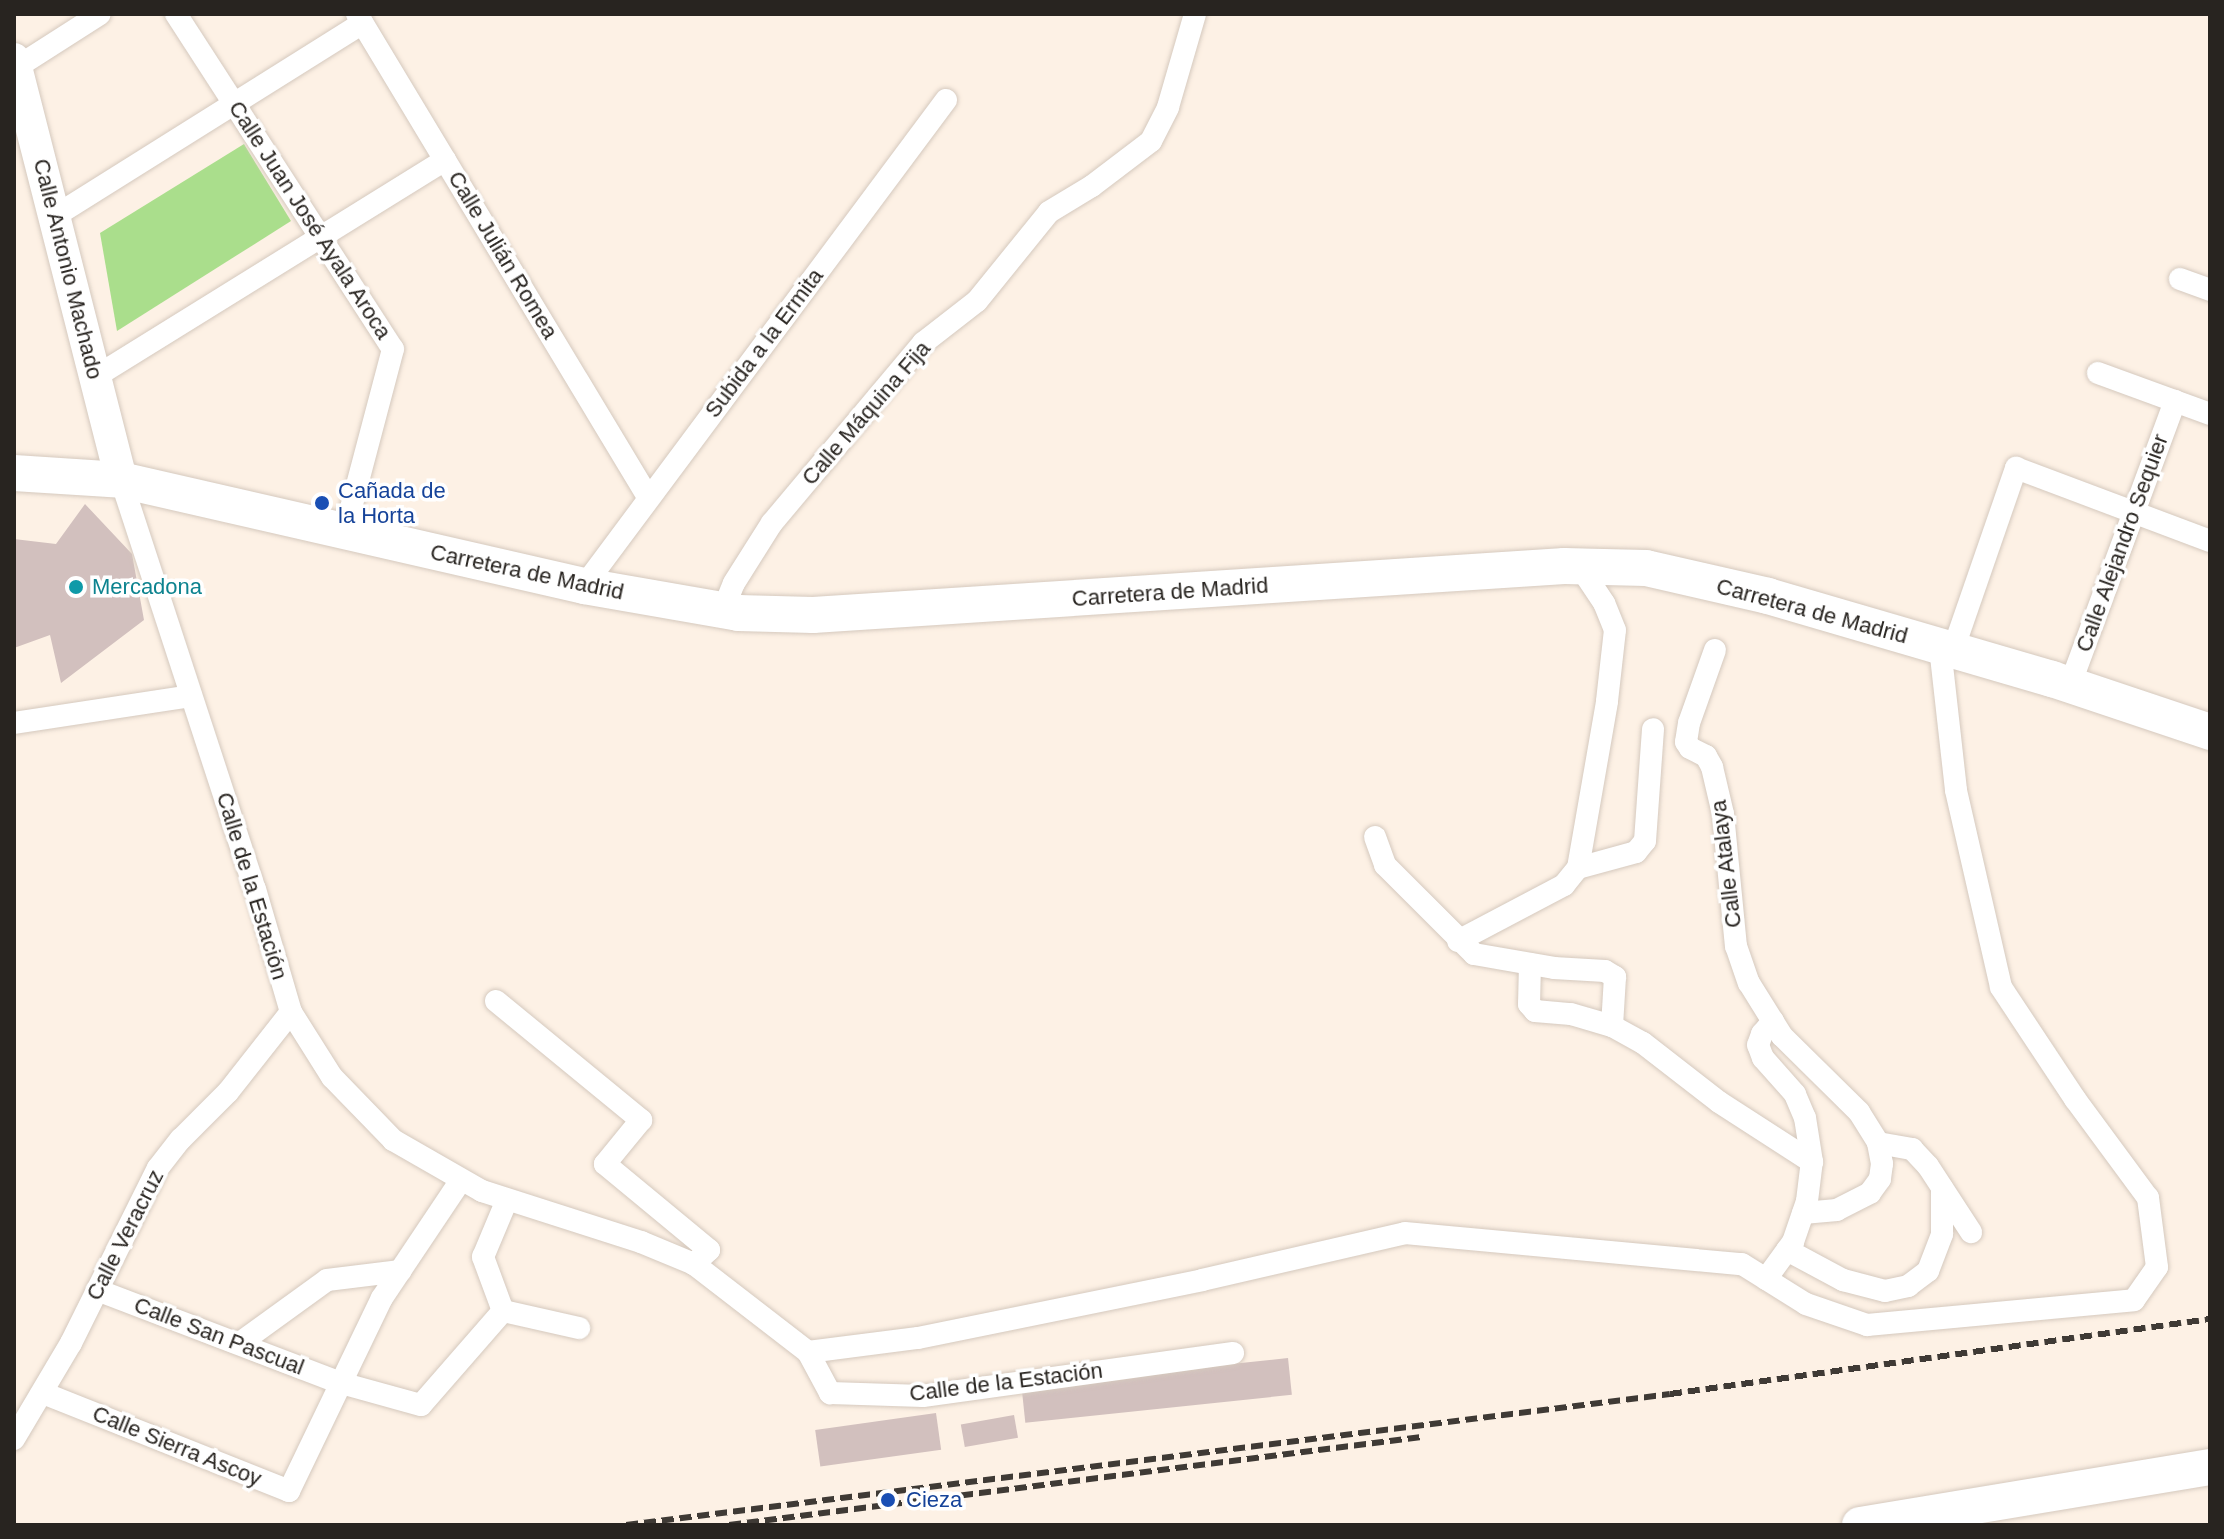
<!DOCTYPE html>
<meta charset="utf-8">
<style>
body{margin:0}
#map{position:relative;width:2224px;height:1539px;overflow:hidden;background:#fdf1e5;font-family:Arial,sans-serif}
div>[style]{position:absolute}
.green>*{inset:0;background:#aade8c}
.building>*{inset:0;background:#d2c0be;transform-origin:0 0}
.roads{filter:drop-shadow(0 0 2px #d5c9be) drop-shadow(0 0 2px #d5c9be)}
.street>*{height:22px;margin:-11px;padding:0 11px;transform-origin:11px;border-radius:11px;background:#fff}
.secondary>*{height:32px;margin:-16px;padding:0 16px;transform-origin:16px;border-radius:16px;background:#fff}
.primary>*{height:36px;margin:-18px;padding:0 18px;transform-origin:18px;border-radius:18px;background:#fff}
.rail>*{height:6px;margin-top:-3px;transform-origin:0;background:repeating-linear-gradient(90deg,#3f3a35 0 12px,transparent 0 18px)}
.dots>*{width:22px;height:22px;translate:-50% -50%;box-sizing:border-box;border:4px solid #fff;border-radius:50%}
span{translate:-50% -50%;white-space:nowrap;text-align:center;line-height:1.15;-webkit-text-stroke:7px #fff;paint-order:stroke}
.street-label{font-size:22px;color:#282420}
.transit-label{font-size:22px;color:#164399}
.left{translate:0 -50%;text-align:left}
.culture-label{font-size:22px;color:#0d838f}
.frame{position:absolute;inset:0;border:16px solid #282420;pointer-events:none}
</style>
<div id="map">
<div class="green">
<div style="clip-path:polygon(244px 144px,291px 221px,117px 331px,100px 233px)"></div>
</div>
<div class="building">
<div style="clip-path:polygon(85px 504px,132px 554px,144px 620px,61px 683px,50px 635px,14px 648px,14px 539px,56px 544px)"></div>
<div style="left:1288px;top:1358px;width:37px;height:268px;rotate:84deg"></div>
<div style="left:936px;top:1413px;width:37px;height:122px;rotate:82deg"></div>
<div style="left:1014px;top:1415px;width:23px;height:54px;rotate:80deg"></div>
</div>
<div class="roads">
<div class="street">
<div style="left:176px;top:14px;width:399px;rotate:57.1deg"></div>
<div style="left:393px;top:349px;width:188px;rotate:104.8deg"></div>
<div style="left:357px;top:14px;width:564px;rotate:58.93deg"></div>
<div style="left:17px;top:67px;width:98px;rotate:-32.6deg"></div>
<div style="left:55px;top:216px;width:363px;rotate:-32.1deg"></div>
<div style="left:2180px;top:279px;width:32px;rotate:20deg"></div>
<div style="left:2098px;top:373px;width:119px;rotate:20.1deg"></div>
<div style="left:95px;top:377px;width:412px;rotate:-31.8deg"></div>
<div style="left:121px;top:480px;width:430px;rotate:71.9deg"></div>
<div style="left:255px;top:889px;width:128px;rotate:73.7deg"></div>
<div style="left:291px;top:1012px;width:77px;rotate:57.8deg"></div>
<div style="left:332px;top:1077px;width:88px;rotate:45.9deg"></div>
<div style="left:393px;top:1140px;width:103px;rotate:29.8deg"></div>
<div style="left:482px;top:1191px;width:167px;rotate:17.8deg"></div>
<div style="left:641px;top:1242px;width:57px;rotate:22.5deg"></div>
<div style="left:694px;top:1264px;width:144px;rotate:37.7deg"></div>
<div style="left:808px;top:1352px;width:47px;rotate:61.8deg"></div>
<div style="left:830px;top:1393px;width:93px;rotate:1.8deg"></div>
<div style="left:923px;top:1396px;width:313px;rotate:-7.9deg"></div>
<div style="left:584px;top:586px;width:606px;rotate:-53.32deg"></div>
<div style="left:723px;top:610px;width:29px;rotate:-68deg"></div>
<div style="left:734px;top:583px;width:71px;rotate:-57.7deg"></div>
<div style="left:772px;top:523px;width:235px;rotate:-50deg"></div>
<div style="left:923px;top:343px;width:68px;rotate:-37.9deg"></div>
<div style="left:977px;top:301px;width:114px;rotate:-51deg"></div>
<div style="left:1049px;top:212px;width:50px;rotate:-31.2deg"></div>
<div style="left:1092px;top:186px;width:74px;rotate:-37.3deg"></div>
<div style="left:1151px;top:141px;width:38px;rotate:-63deg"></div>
<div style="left:1168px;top:107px;width:97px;rotate:-73.8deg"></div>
<div style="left:1715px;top:650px;width:77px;rotate:109.6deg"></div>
<div style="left:1689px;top:723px;width:19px;rotate:99deg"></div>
<div style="left:1686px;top:742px;width:7px;rotate:56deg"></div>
<div style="left:1690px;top:748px;width:18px;rotate:27deg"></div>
<div style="left:1706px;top:756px;width:13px;rotate:61deg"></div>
<div style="left:1712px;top:767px;width:48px;rotate:76.8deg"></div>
<div style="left:1723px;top:814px;width:133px;rotate:84.4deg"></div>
<div style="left:1736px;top:946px;width:39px;rotate:71deg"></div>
<div style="left:1749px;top:983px;width:62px;rotate:58.1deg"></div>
<div style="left:1782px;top:1036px;width:108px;rotate:44.6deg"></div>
<div style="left:1859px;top:1112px;width:36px;rotate:58deg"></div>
<div style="left:1878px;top:1143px;width:21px;rotate:79deg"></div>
<div style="left:1882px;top:1164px;width:15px;rotate:98deg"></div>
<div style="left:1880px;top:1179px;width:17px;rotate:126deg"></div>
<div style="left:1870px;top:1193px;width:37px;rotate:153deg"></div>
<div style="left:1837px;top:1210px;width:34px;rotate:175deg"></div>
<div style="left:1953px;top:650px;width:193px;rotate:-70.9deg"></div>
<div style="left:2016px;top:468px;width:207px;rotate:20.6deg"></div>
<div style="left:2070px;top:685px;width:303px;rotate:-69.7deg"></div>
<div style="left:14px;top:723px;width:179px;rotate:-8.7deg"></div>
<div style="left:1375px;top:837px;width:30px;rotate:70deg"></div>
<div style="left:1385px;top:865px;width:126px;rotate:45deg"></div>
<div style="left:1474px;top:954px;width:81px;rotate:9.9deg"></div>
<div style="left:1554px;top:968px;width:51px;rotate:3.4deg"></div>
<div style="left:1605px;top:971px;width:12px;rotate:31deg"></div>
<div style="left:1615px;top:977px;width:49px;rotate:93.5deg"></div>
<div style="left:1578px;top:868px;width:60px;rotate:-15.4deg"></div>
<div style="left:1636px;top:852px;width:14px;rotate:-51deg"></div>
<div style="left:1645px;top:841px;width:112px;rotate:-85.9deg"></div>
<div style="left:1458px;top:941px;width:120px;rotate:-27.8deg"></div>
<div style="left:1564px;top:885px;width:22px;rotate:-51deg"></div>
<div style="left:1578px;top:868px;width:169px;rotate:-80.1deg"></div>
<div style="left:1607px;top:701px;width:71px;rotate:-83.6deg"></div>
<div style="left:1615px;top:630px;width:29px;rotate:-112deg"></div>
<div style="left:1604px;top:603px;width:43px;rotate:-123.7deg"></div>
<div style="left:1530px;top:964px;width:40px;rotate:91.4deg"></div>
<div style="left:1529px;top:1004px;width:9px;rotate:49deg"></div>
<div style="left:1535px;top:1011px;width:36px;rotate:5deg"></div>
<div style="left:1571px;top:1014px;width:43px;rotate:16.3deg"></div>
<div style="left:1612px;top:1026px;width:35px;rotate:29deg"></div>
<div style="left:1643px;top:1043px;width:96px;rotate:37.8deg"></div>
<div style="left:1719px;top:1102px;width:111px;rotate:32.8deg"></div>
<div style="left:496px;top:1001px;width:188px;rotate:39.4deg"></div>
<div style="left:641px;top:1120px;width:57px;rotate:129.3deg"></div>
<div style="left:605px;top:1164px;width:135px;rotate:39.6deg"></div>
<div style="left:709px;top:1250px;width:21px;rotate:137deg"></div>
<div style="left:1878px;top:1143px;width:35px;rotate:10deg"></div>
<div style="left:1912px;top:1149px;width:23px;rotate:47deg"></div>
<div style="left:1928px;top:1166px;width:79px;rotate:56.9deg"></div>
<div style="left:1787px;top:1250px;width:64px;rotate:28.2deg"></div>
<div style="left:1843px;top:1280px;width:43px;rotate:14.7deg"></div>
<div style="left:1885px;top:1291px;width:24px;rotate:-12deg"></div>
<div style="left:1908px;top:1286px;width:25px;rotate:-37deg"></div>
<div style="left:1928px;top:1271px;width:40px;rotate:-69deg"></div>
<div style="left:1942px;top:1234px;width:46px;rotate:-90deg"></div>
<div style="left:1766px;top:1279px;width:46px;rotate:-53.9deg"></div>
<div style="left:1793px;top:1242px;width:43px;rotate:-71.1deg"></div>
<div style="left:1807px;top:1201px;width:39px;rotate:-83deg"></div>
<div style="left:1812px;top:1162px;width:45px;rotate:-99deg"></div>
<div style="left:1805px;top:1118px;width:26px;rotate:-113deg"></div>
<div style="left:1795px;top:1094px;width:48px;rotate:-131.6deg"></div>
<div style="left:1763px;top:1058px;width:14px;rotate:-111deg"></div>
<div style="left:1758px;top:1045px;width:12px;rotate:-70deg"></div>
<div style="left:1762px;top:1034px;width:17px;rotate:-50deg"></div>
<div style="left:97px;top:1290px;width:261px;rotate:20.9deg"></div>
<div style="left:341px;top:1383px;width:83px;rotate:15.4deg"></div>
<div style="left:421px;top:1405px;width:125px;rotate:-48.9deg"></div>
<div style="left:503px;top:1311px;width:58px;rotate:-110.3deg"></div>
<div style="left:483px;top:1257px;width:62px;rotate:-67.2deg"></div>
<div style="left:503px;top:1311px;width:78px;rotate:12.6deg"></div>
<div style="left:240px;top:1343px;width:107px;rotate:-35.9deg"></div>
<div style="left:327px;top:1280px;width:74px;rotate:-7deg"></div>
<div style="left:808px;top:1352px;width:111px;rotate:-7.3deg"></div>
<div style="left:918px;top:1338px;width:290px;rotate:-11.5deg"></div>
<div style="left:1202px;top:1280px;width:208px;rotate:-13deg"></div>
<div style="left:1405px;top:1233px;width:338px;rotate:5.3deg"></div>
<div style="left:1742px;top:1264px;width:75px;rotate:32deg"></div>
<div style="left:1806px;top:1304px;width:65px;rotate:19deg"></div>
<div style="left:1867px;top:1325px;width:268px;rotate:-5.3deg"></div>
<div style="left:2134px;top:1300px;width:40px;rotate:-55.1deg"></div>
<div style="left:2157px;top:1267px;width:70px;rotate:-97.4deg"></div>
<div style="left:2148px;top:1198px;width:123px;rotate:-126.4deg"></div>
<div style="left:2075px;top:1099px;width:134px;rotate:-123.5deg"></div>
<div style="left:2001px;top:987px;width:202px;rotate:-102.9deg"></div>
<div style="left:1956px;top:790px;width:144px;rotate:-96.4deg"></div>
<div style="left:43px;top:1393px;width:265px;rotate:21.7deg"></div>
<div style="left:289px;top:1491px;width:214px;rotate:-64.3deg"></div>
<div style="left:382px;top:1298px;width:142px;rotate:-56.2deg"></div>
<div style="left:14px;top:1439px;width:112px;rotate:-59.3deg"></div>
<div style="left:71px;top:1343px;width:195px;rotate:-63.6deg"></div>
<div style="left:158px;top:1168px;width:37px;rotate:-52deg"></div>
<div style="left:181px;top:1139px;width:66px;rotate:-45deg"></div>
<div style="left:228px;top:1092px;width:102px;rotate:-51.8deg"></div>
</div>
<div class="secondary">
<div style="left:14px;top:59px;width:434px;rotate:75.7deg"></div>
</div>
<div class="primary">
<div style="left:14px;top:473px;width:107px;rotate:3.7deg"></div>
<div style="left:121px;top:480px;width:475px;rotate:12.9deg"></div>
<div style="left:584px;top:586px;width:156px;rotate:9.9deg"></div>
<div style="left:738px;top:613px;width:75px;rotate:1.5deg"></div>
<div style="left:813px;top:615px;width:753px;rotate:-3.73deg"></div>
<div style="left:1564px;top:566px;width:82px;rotate:1.4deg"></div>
<div style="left:1646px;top:568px;width:125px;rotate:12.9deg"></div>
<div style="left:1768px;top:596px;width:296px;rotate:16.3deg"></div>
<div style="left:2052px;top:679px;width:167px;rotate:18.5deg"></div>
<div style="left:1860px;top:1525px;width:355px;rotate:-9.4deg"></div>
</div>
</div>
<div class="rail">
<div style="left:626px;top:1525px;width:1052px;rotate:-7.15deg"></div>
<div style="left:1670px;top:1394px;width:545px;rotate:-7.91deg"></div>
<div style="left:729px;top:1525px;width:698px;rotate:-7.25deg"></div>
</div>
<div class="dots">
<div style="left:322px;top:503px;background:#1a4fb4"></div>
<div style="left:76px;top:587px;background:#0f9aa8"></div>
<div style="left:888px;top:1500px;background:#1a4fb4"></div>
</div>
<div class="street-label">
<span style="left:310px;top:220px;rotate:57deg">Calle Juan José Ayala Aroca</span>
<span style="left:503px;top:255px;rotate:59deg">Calle Julián Romea</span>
<span style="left:68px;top:269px;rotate:76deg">Calle Antonio Machado</span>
<span style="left:764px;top:343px;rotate:-53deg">Subida a la Ermita</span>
<span style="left:866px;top:413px;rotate:-49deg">Calle Máquina Fija</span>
<span style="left:2122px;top:543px;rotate:-70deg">Calle Alejandro Sequier</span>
<span style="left:527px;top:572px;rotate:12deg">Carretera de Madrid</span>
<span style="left:1170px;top:592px;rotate:-4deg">Carretera de Madrid</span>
<span style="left:1812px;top:611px;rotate:15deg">Carretera de Madrid</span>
<span style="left:1726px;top:864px;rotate:-97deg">Calle Atalaya</span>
<span style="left:252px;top:886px;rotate:73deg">Calle de la Estación</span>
<span style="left:125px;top:1235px;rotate:-63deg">Calle Veracruz</span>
<span style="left:219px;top:1336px;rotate:21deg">Calle San Pascual</span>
<span style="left:1006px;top:1382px;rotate:-7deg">Calle de la Estación</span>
<span style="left:177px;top:1446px;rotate:22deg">Calle Sierra Ascoy</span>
</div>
<div class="transit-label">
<span class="left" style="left:338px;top:503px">Cañada de<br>la Horta</span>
<span class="left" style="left:906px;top:1500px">Cieza</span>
</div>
<div class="culture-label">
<span class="left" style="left:92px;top:587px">Mercadona</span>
</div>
<div class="frame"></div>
</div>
